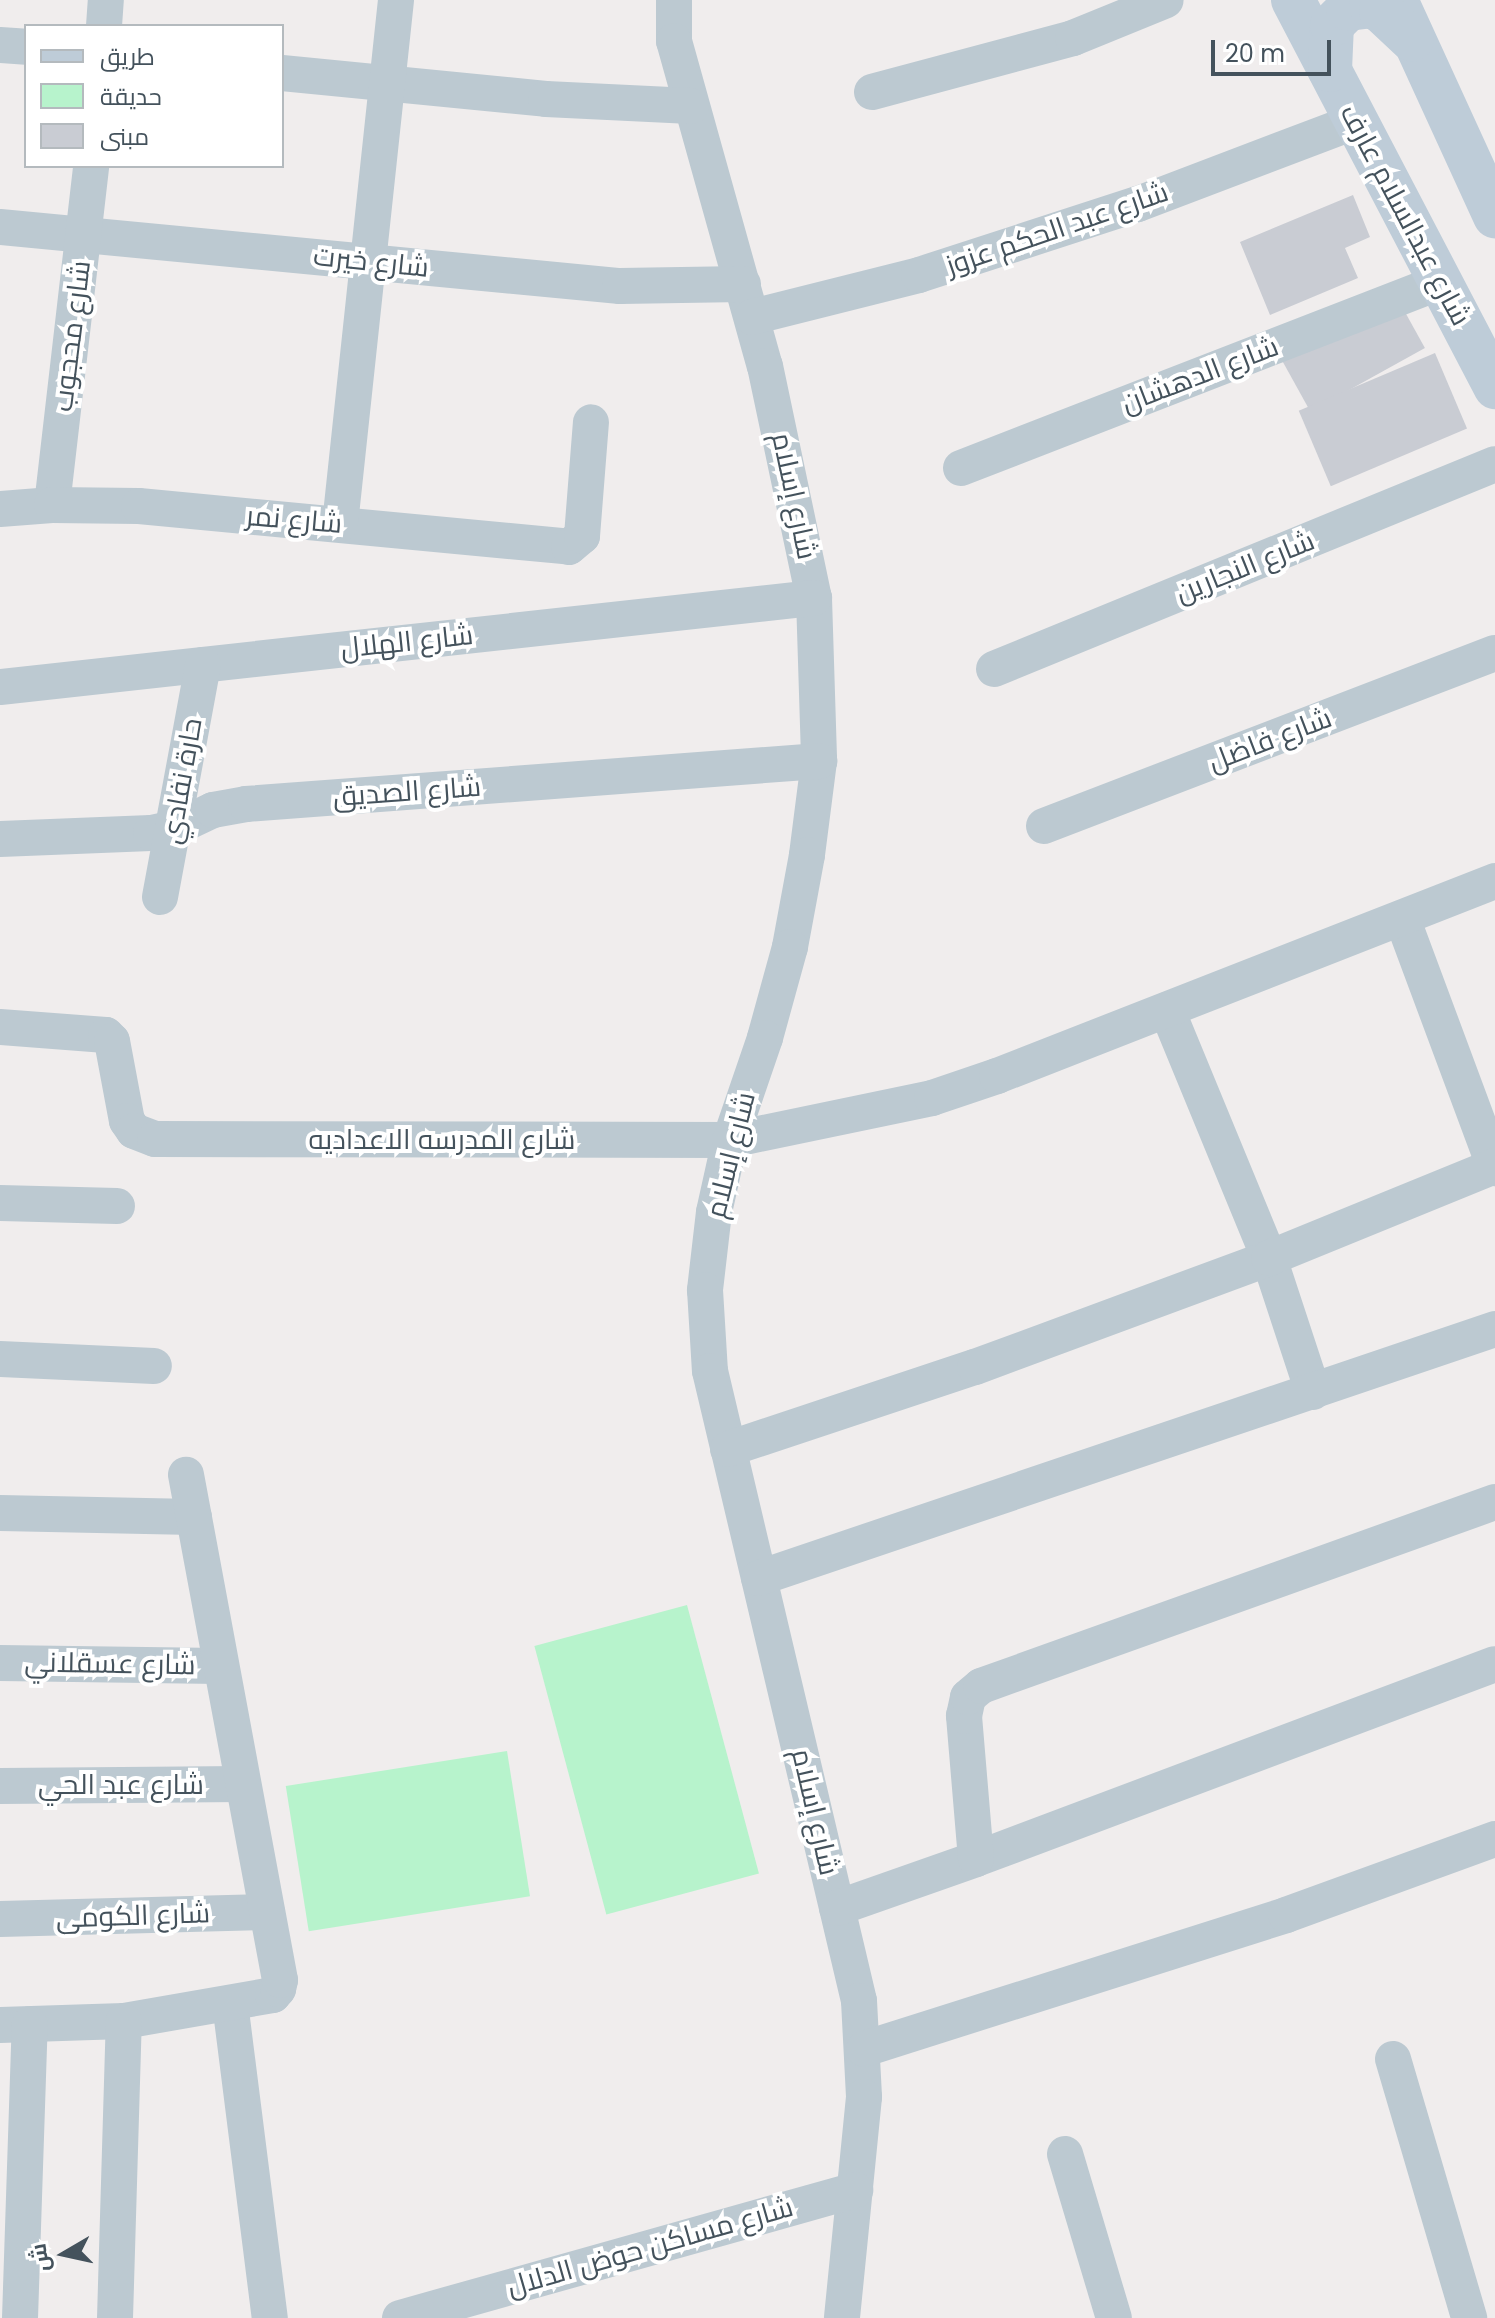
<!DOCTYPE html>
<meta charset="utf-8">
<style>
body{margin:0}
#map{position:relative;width:1495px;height:2318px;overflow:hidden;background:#f0eded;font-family:Poppins,Cairo,sans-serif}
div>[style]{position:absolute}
.green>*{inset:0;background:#b7f3cc;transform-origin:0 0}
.building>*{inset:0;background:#c9ccd3;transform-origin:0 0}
.minor>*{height:36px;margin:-18px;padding:0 18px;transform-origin:18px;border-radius:18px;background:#bcc9d1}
.secondary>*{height:44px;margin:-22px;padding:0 22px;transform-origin:22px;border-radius:22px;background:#beccd8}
span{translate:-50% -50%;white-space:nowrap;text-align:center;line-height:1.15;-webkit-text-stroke:8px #fff;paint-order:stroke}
.street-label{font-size:28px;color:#44525c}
.legend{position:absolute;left:24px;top:24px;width:260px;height:144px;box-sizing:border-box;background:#fff;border:2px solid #b4babe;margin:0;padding:10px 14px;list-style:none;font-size:24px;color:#44525c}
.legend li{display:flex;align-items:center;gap:16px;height:40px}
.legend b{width:40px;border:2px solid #b4babe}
.north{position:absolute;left:24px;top:2214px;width:80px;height:80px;-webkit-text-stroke:6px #fff;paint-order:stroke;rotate:261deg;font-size:22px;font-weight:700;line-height:32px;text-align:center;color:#44525c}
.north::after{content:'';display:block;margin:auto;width:28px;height:36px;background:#44525c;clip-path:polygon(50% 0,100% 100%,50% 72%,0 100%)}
.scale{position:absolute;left:1211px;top:40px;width:120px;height:36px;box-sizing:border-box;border:4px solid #44525c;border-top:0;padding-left:10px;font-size:24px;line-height:28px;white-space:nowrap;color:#44525c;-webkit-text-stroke:6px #fff;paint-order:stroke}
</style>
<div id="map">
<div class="green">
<div style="left:687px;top:1605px;width:278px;height:158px;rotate:75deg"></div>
<div style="left:507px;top:1751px;width:147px;height:224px;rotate:81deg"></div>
</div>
<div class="building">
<div style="clip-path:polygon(1353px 195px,1370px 237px,1345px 248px,1358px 278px,1270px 315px,1240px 242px)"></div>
<div style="left:1390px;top:285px;width:72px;height:131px;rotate:61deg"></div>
<div style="left:1435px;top:353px;width:82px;height:148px;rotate:67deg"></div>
</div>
<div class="minor">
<div style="left:674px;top:0;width:41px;rotate:90deg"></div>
<div style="left:674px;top:41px;width:337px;rotate:74.4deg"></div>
<div style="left:765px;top:366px;width:237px;rotate:78.1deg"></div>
<div style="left:814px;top:598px;width:163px;rotate:88.2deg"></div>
<div style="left:819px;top:761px;width:95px;rotate:97.3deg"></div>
<div style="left:807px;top:855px;width:94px;rotate:100.5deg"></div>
<div style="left:790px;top:947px;width:94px;rotate:105.4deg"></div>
<div style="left:765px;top:1038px;width:108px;rotate:108.9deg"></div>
<div style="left:730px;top:1140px;width:74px;rotate:102.5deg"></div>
<div style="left:714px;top:1212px;width:79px;rotate:96.6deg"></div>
<div style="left:705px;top:1290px;width:81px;rotate:86.5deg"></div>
<div style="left:710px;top:1371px;width:647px;rotate:76.69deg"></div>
<div style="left:859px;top:2001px;width:96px;rotate:87deg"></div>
<div style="left:864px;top:2097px;width:222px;rotate:95.7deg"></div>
<div style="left:104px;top:26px;width:26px;rotate:-86deg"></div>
<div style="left:0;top:45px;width:26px;rotate:4deg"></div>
<div style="left:282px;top:73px;width:265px;rotate:5.6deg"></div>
<div style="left:546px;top:99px;width:145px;rotate:2.8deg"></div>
<div style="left:872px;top:92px;width:208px;rotate:-15deg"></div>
<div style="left:1073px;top:38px;width:100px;rotate:-22.2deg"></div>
<div style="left:0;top:227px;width:623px;rotate:5.44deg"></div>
<div style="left:620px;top:286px;width:123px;rotate:-0.9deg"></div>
<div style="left:752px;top:317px;width:172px;rotate:-14.1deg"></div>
<div style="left:919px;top:275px;width:230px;rotate:-18deg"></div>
<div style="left:1138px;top:204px;width:231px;rotate:-20.8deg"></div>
<div style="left:961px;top:468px;width:514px;rotate:-21.22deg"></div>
<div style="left:52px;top:505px;width:341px;rotate:-83.4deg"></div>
<div style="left:0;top:509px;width:52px;rotate:-4.4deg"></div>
<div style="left:52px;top:505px;width:87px;rotate:0.7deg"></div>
<div style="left:139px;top:506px;width:432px;rotate:5.4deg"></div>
<div style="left:569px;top:547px;width:17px;rotate:-40deg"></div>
<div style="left:582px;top:536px;width:114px;rotate:-85.5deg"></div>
<div style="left:340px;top:524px;width:527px;rotate:-83.9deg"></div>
<div style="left:994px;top:669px;width:541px;rotate:-22.25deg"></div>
<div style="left:0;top:687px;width:819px;rotate:-6.24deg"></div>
<div style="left:1044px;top:826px;width:483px;rotate:-21deg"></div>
<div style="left:0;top:839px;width:151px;rotate:-2.3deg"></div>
<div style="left:151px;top:833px;width:25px;rotate:-12deg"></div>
<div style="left:175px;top:828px;width:42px;rotate:-25.3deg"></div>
<div style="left:213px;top:810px;width:34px;rotate:-10deg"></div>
<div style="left:246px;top:804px;width:575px;rotate:-4.29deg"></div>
<div style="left:160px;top:897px;width:236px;rotate:-79.5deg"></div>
<div style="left:1402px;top:918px;width:267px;rotate:69.6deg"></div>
<div style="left:1167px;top:1010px;width:268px;rotate:67.6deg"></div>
<div style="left:1269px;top:1258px;width:141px;rotate:71.8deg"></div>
<div style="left:0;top:1027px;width:106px;rotate:4.3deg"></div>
<div style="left:106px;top:1035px;width:8px;rotate:45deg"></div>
<div style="left:112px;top:1041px;width:81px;rotate:79.4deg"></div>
<div style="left:127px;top:1121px;width:12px;rotate:55deg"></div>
<div style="left:134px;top:1131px;width:22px;rotate:21deg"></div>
<div style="left:155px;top:1139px;width:575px;rotate:0.1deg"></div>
<div style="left:730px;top:1140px;width:206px;rotate:-11.7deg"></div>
<div style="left:932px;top:1098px;width:69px;rotate:-18.7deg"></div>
<div style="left:997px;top:1076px;width:535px;rotate:-21.38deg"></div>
<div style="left:0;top:1203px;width:117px;rotate:1.5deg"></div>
<div style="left:0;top:1359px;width:154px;rotate:2.6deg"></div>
<div style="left:728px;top:1449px;width:260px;rotate:-18.4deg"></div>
<div style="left:975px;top:1367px;width:314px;rotate:-20.3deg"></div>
<div style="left:1269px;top:1258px;width:244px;rotate:-22.2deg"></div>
<div style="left:0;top:1513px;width:194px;rotate:1.2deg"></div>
<div style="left:759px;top:1578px;width:777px;rotate:-18.69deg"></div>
<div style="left:0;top:1663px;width:219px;rotate:0.8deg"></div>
<div style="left:0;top:1786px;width:243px;rotate:-0.5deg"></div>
<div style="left:976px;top:1859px;width:554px;rotate:-20.59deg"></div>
<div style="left:837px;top:1908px;width:147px;rotate:-19.4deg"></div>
<div style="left:976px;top:1859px;width:144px;rotate:-94.8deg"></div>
<div style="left:964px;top:1716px;width:19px;rotate:-78deg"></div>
<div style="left:968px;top:1697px;width:17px;rotate:-40deg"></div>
<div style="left:981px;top:1686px;width:546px;rotate:-19.7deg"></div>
<div style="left:0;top:1919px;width:267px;rotate:-1.5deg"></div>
<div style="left:230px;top:2003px;width:318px;rotate:82.8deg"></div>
<div style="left:0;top:2025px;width:124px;rotate:-1.8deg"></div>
<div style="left:124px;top:2021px;width:151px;rotate:-9.9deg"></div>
<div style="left:273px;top:1995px;width:8px;rotate:-50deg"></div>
<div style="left:278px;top:1989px;width:9px;rotate:-77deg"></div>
<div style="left:280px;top:1980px;width:514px;rotate:-100.54deg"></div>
<div style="left:864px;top:2049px;width:443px;rotate:-17.6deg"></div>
<div style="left:1286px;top:1915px;width:222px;rotate:-20deg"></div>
<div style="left:1393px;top:2059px;width:270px;rotate:73.6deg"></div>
<div style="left:1065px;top:2154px;width:171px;rotate:73.4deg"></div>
<div style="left:20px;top:2318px;width:294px;rotate:-88.1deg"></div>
<div style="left:115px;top:2318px;width:297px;rotate:-88.3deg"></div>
<div style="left:400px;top:2318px;width:473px;rotate:-15.7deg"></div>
</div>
<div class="secondary">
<div style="left:1293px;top:0;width:437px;rotate:62.4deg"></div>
<div style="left:1396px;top:0;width:238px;rotate:65.4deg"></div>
<div style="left:1330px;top:70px;width:45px;rotate:-87.5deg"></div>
<div style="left:1332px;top:25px;width:23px;rotate:-45deg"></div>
<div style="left:1348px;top:9px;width:23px;rotate:-7deg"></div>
<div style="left:1371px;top:6px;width:11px;rotate:27deg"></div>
<div style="left:1381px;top:11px;width:42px;rotate:43.1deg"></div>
</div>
<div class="street-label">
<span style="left:1405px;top:215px;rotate:62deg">شارع عبدالسلام عارف</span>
<span style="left:1057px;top:229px;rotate:-19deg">شارع عبد الحكم عزوز</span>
<span style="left:371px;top:262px;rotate:6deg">شارع خيرت</span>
<span style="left:72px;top:336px;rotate:-83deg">شارع محجوب</span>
<span style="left:1200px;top:375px;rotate:-21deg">شارع الدهشان</span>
<span style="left:794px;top:496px;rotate:78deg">شارع إسلام</span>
<span style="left:294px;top:520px;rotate:5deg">شارع نمر</span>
<span style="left:1245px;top:567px;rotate:-22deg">شارع النجارين</span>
<span style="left:407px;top:642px;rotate:-6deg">شارع الهلال</span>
<span style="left:1270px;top:740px;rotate:-21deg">شارع فاضل</span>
<span style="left:182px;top:781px;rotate:-80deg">حارة نفادي</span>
<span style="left:407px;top:792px;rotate:-4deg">شارع الصديق</span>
<span style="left:442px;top:1140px">شارع المدرسه الاعداديه</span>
<span style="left:731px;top:1155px;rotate:-76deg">شارع إسلام</span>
<span style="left:110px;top:1664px;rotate:1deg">شارع عسقلاني</span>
<span style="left:121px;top:1785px">شارع عبد الحي</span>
<span style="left:815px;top:1812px;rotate:77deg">شارع إسلام</span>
<span style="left:133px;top:1916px;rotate:-2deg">شارع الكومى</span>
<span style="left:650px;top:2247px;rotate:-16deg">شارع مساكن حوض الدلال</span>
</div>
<ul class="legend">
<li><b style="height:10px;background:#beccd8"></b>طريق</li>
<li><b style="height:22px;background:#b7f3cc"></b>حديقة</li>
<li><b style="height:22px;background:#c9ccd3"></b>مبنى</li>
</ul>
<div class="north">ش</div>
<div class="scale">20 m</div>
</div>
